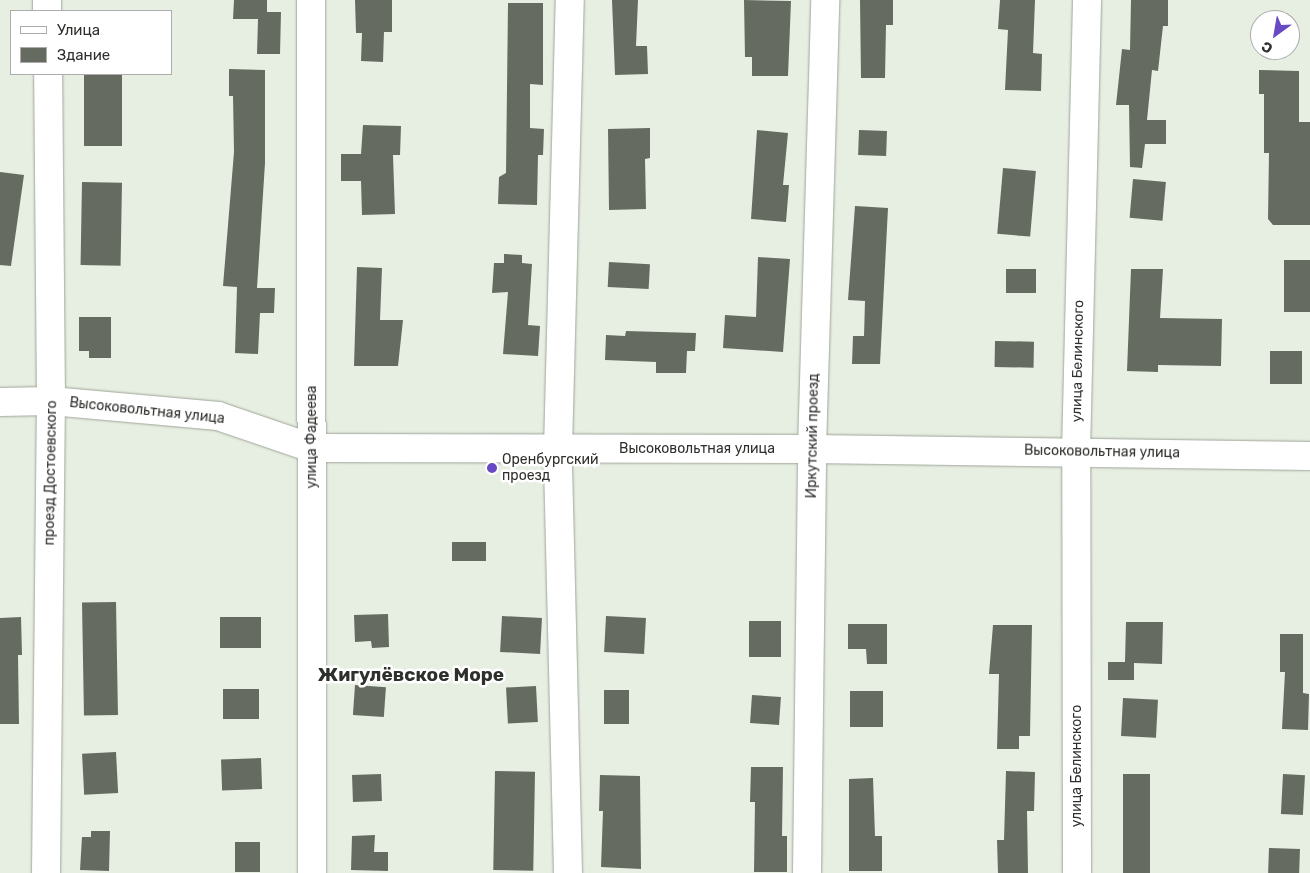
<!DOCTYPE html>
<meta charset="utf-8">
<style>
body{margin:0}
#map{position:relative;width:1310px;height:873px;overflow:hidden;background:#e7eee2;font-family:Rubik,sans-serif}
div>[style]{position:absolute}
.building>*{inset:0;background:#656b60;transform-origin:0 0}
.roads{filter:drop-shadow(0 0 1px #9fa59a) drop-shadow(0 0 1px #9fa59a)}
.minor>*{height:28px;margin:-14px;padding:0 14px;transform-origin:14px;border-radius:14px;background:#fff}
.dots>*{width:14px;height:14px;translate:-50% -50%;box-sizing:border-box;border:2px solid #fff;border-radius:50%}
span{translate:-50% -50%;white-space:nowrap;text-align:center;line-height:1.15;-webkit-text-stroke:5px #fff;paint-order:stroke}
.street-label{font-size:14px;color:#2e302c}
.poi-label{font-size:14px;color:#2e302c}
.left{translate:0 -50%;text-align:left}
.district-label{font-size:19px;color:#2e302c;font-weight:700}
.legend{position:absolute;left:10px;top:10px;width:162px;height:65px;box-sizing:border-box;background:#fff;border:1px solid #abacab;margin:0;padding:6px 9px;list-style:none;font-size:15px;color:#2e302c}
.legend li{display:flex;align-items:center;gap:10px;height:25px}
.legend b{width:25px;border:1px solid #abacab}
.north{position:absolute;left:1250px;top:10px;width:50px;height:50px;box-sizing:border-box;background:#fff;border:1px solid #abacab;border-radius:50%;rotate:212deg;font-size:14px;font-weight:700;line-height:20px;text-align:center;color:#2e302c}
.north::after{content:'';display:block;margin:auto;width:18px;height:22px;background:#674ac3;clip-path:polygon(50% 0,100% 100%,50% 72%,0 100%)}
</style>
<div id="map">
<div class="building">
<div style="clip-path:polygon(234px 0,267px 0,267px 12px,281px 12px,280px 54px,257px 54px,258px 19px,233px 19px)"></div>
<div style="clip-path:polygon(355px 0,392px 0,392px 32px,384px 32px,383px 62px,361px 61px,362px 33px,356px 33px)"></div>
<div style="clip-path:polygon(612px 0,638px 0,636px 46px,647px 46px,648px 74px,615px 75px)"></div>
<div style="clip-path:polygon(744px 0,791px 1px,788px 76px,752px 76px,752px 57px,745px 57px)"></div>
<div style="clip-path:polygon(860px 0,893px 0,893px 25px,886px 25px,885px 78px,861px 78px)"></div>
<div style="clip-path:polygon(1000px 0,1035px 0,1033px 53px,1042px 54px,1041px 91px,1005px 90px,1008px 30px,998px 29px)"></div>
<div style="clip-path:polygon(1131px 0,1168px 0,1168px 26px,1163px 26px,1158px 71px,1152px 70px,1147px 120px,1166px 120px,1166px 144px,1145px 144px,1142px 168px,1130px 167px,1129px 105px,1116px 105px,1122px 49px,1130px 50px)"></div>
<div style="clip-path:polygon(508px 3px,543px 3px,543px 85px,530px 84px,530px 128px,544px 129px,543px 155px,538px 155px,537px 205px,498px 204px,499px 177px,506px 173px)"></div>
<div style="clip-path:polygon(229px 69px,265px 70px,265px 163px,257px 288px,275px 288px,274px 313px,260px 313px,258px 354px,235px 353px,237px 287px,223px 286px,234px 152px,233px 96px,229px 96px)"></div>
<div style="clip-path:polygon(1259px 70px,1299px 71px,1299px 122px,1310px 122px,1310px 225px,1273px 225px,1268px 219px,1269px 153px,1264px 153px,1264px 94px,1259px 94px)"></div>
<div style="left:84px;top:74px;width:38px;height:72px"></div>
<div style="clip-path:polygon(363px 125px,401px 126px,400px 155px,393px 155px,395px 214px,362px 215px,361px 181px,341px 181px,341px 154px,361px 154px)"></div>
<div style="clip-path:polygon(650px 128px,650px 158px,645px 159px,646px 209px,609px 210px,608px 129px)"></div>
<div style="clip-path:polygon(757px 130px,788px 133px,783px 185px,789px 185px,786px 222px,751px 219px)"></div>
<div style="left:859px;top:130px;width:28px;height:25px;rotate:2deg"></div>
<div style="left:1003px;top:168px;width:33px;height:66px;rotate:5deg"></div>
<div style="clip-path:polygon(0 172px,24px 175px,11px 266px,0 265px)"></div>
<div style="left:1133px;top:179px;width:33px;height:39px;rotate:5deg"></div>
<div style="left:82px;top:182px;width:40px;height:83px;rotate:1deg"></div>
<div style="clip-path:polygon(855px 206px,888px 208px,880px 364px,852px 364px,853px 336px,864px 336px,865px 301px,848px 300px)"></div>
<div style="clip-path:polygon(504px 254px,522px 255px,522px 263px,532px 264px,528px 325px,540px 326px,538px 356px,503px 354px,508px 292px,492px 293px,494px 263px,504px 263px)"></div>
<div style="clip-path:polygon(758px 257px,790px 259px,783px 352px,723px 348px,725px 315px,756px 317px)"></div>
<div style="left:1284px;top:260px;width:26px;height:52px"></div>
<div style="left:609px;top:262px;width:41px;height:25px;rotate:3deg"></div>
<div style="clip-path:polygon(357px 267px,382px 268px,380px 320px,403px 320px,398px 366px,354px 366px)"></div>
<div style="left:1006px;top:269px;width:30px;height:24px"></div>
<div style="clip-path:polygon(1131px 269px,1163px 269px,1160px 318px,1222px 319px,1221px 366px,1158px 365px,1158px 372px,1127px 371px)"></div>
<div style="clip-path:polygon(79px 317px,111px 317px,111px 358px,89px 358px,89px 351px,79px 351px)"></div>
<div style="clip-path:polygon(626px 331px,696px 333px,695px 351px,687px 351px,686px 373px,656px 373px,656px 362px,605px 360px,606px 335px,625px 336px)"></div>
<div style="left:995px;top:341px;width:39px;height:26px;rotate:1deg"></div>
<div style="left:1270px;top:351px;width:32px;height:33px"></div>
<div style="left:452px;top:542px;width:34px;height:19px"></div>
<div style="left:116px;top:602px;width:113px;height:34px;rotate:89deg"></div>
<div style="clip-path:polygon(388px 614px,389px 647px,372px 648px,371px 641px,355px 642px,354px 615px)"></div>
<div style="left:502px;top:616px;width:40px;height:36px;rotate:3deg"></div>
<div style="left:606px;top:616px;width:40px;height:36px;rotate:3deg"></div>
<div style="clip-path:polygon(21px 617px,22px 655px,18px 655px,19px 724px,0 724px,0 618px)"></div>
<div style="left:261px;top:617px;width:31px;height:41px;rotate:90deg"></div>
<div style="left:749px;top:621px;width:32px;height:36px"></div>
<div style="clip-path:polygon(1126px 622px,1163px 622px,1162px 664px,1134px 663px,1134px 680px,1108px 680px,1108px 662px,1125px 662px)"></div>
<div style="clip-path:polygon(848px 624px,887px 624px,887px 664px,867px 664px,866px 649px,848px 649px)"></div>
<div style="clip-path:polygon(993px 625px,1032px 625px,1030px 736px,1019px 736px,1019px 749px,997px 749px,999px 674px,989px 674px)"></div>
<div style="clip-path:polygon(1280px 634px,1303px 634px,1303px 693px,1309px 694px,1308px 730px,1282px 729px,1285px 672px,1280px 672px)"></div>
<div style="left:355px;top:685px;width:31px;height:30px;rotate:4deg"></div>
<div style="left:536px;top:686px;width:36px;height:30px;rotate:87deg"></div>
<div style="left:223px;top:689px;width:36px;height:30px"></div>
<div style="left:604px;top:690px;width:25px;height:34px"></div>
<div style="left:850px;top:691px;width:33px;height:36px"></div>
<div style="left:752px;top:695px;width:29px;height:28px;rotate:4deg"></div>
<div style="left:1123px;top:698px;width:35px;height:38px;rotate:3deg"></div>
<div style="left:116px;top:752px;width:41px;height:34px;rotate:87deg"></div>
<div style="left:261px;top:758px;width:31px;height:40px;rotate:88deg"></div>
<div style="clip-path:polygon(751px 767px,783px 767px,782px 836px,787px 836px,787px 872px,754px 872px,755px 802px,750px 802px)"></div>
<div style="left:495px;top:771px;width:40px;height:99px;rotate:1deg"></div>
<div style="clip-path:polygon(1006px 771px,1035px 772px,1034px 811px,1027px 811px,1028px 873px,998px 873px,997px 840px,1004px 840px)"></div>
<div style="left:381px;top:774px;width:27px;height:29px;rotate:88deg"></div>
<div style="left:1123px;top:774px;width:27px;height:99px"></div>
<div style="left:1283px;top:774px;width:22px;height:40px;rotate:3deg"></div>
<div style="clip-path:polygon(600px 775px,640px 776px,641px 869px,601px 867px,603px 811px,599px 811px)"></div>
<div style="clip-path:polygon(873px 778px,875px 836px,882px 836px,882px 871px,849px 871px,849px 779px)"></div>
<div style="clip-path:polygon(91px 831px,110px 831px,109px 871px,80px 870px,82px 837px,91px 837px)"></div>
<div style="clip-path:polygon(375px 835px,374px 852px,388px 852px,388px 871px,351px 870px,352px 836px)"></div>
<div style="left:260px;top:842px;width:30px;height:25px;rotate:90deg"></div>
<div style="left:1269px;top:848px;width:31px;height:25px;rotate:2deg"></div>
</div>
<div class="roads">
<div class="minor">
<div style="left:47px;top:0;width:11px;rotate:90deg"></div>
<div style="left:311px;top:0;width:873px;rotate:89.93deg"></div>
<div style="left:0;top:402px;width:51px;rotate:-1.1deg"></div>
<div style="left:51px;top:401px;width:168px;rotate:5.1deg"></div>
<div style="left:218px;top:416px;width:99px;rotate:18.8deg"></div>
<div style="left:312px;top:448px;width:500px;rotate:0.11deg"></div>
<div style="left:812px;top:449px;width:498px;rotate:0.8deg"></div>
<div style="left:46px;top:873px;width:472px;rotate:-89.4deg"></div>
<div style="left:51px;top:401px;width:327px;rotate:-90.5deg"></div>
<div style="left:568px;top:873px;width:424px;rotate:-91.4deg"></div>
<div style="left:558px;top:449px;width:449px;rotate:-88.5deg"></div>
<div style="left:807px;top:873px;width:424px;rotate:-89.3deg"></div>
<div style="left:812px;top:449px;width:449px;rotate:-88.3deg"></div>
<div style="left:1077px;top:873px;width:421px;rotate:-90.1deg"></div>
<div style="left:1076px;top:452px;width:452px;rotate:-88.6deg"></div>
</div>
</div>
<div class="dots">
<div style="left:492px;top:468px;background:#674ac3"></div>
</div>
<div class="street-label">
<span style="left:1078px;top:361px;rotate:-89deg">улица Белинского</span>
<span style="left:147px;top:411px;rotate:6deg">Высоковольтная улица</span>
<span style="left:813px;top:436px;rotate:-89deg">Иркутский проезд</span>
<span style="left:312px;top:437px;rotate:-90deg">улица Фадеева</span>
<span style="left:697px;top:449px">Высоковольтная улица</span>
<span style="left:1102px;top:452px;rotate:1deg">Высоковольтная улица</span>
<span style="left:51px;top:473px;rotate:-89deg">проезд Достоевского</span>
<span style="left:1077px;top:766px;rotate:-90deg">улица Белинского</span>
</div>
<div class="poi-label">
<span class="left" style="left:502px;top:468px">Оренбургский<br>проезд</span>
</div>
<div class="district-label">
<span style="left:411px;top:675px">Жигулёвское Море</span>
</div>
<ul class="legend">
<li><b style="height:6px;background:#fff"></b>Улица</li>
<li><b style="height:14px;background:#656b60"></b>Здание</li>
</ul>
<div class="north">С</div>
</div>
